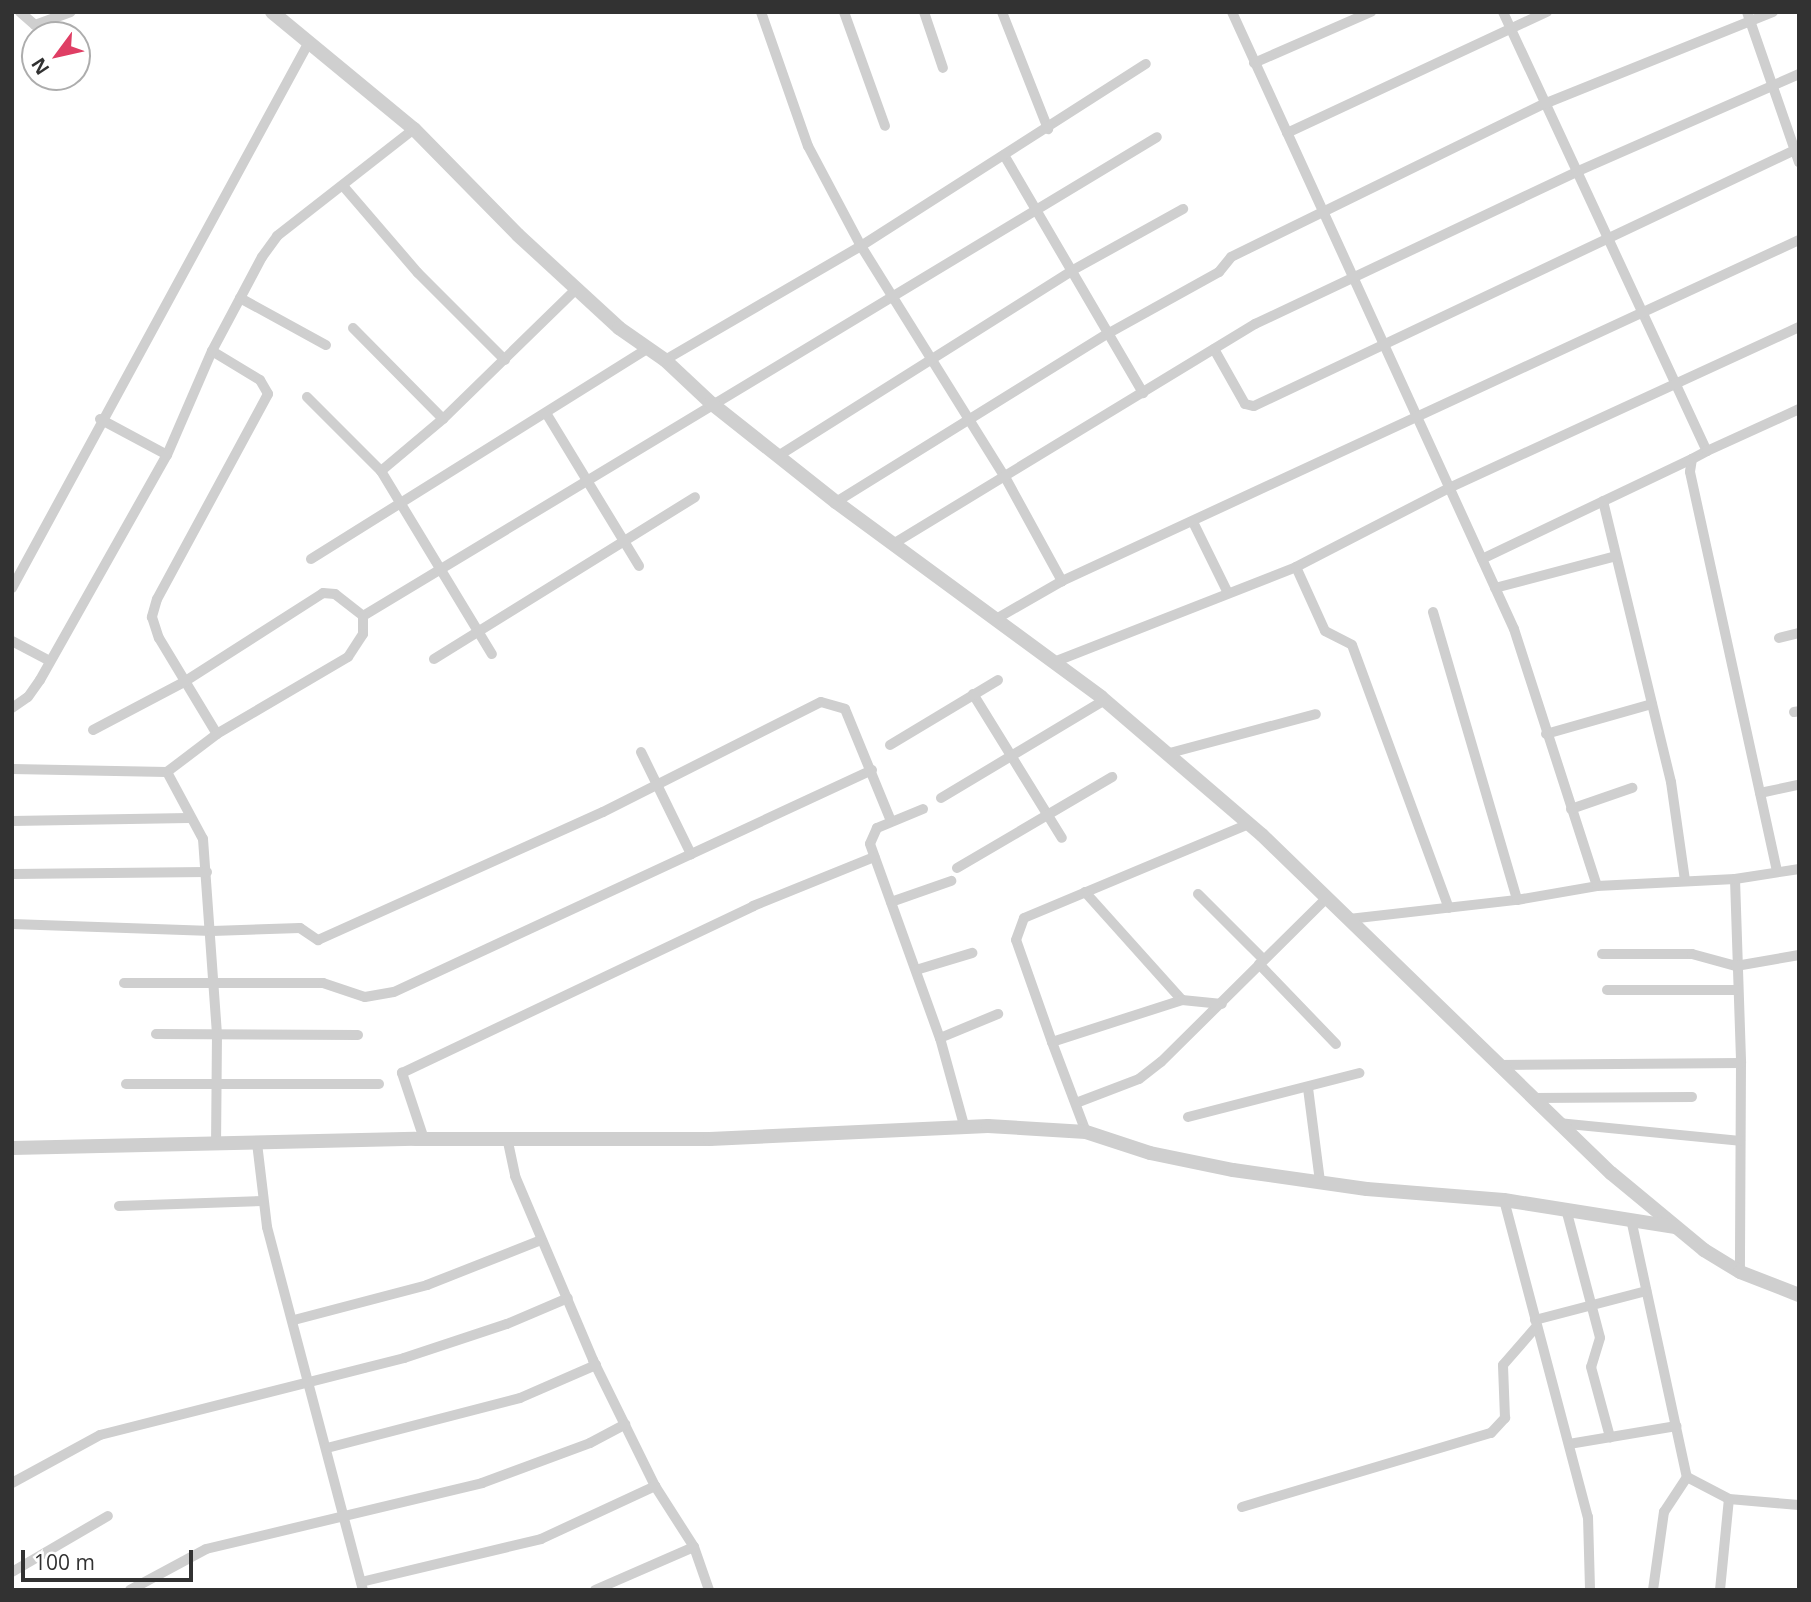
<!DOCTYPE html>
<style>
body{margin:0}
#map{position:relative;width:1811px;height:1602px;overflow:hidden;background:#fff;font-family:"Open Sans",sans-serif}
div>[style]{position:absolute}
.minor>*{height:10px;margin:-5px;padding:0 5px;transform-origin:5px;border-radius:5px;background:#cfcfcf}
.tertiary>*{height:14px;margin:-7px;padding:0 7px;transform-origin:7px;border-radius:7px;background:#cfcfcf}
span{translate:-50% -50%;white-space:nowrap;text-align:center;line-height:1.15;-webkit-text-stroke:7px #fff;paint-order:stroke}
.frame{position:absolute;inset:0;border:14px solid #323232;pointer-events:none}
.north{position:absolute;left:21px;top:21px;width:70px;height:70px;box-sizing:border-box;background:#fff;border:2px solid #adadad;border-radius:50%;rotate:237deg;font-size:19px;font-weight:700;line-height:28px;text-align:center;color:#323232}
.north::after{content:'';display:block;margin:auto;width:24px;height:32px;background:#df3e64;clip-path:polygon(50% 0,100% 100%,50% 72%,0 100%)}
.scale{position:absolute;left:21px;top:1550px;width:172px;height:32px;box-sizing:border-box;border:4px solid #323232;border-top:0;padding-left:9px;font-size:21px;line-height:24px;white-space:nowrap;color:#323232;-webkit-text-stroke:5px #fff;paint-order:stroke}
</style>
<div id="map">
<div class="minor">
<div style="left:20px;top:12px;width:20px;rotate:41deg"></div>
<div style="left:35px;top:25px;width:38px;rotate:-20deg"></div>
<div style="left:761px;top:12px;width:142px;rotate:70.7deg"></div>
<div style="left:808px;top:146px;width:113px;rotate:62.1deg"></div>
<div style="left:861px;top:246px;width:272px;rotate:58.1deg"></div>
<div style="left:1005px;top:477px;width:119px;rotate:61.3deg"></div>
<div style="left:844px;top:12px;width:121px;rotate:70.2deg"></div>
<div style="left:924px;top:12px;width:59px;rotate:71.3deg"></div>
<div style="left:1002px;top:12px;width:126px;rotate:68.5deg"></div>
<div style="left:1232px;top:12px;width:678px;rotate:65.44deg"></div>
<div style="left:1514px;top:629px;width:270px;rotate:72.1deg"></div>
<div style="left:1503px;top:12px;width:484px;rotate:65.1deg"></div>
<div style="left:1707px;top:451px;width:17px;rotate:152deg"></div>
<div style="left:1692px;top:459px;width:13px;rotate:99deg"></div>
<div style="left:1690px;top:472px;width:409px;rotate:77.7deg"></div>
<div style="left:1747px;top:12px;width:159px;rotate:70.9deg"></div>
<div style="left:1254px;top:63px;width:128px;rotate:-23.6deg"></div>
<div style="left:1287px;top:133px;width:287px;rotate:-25deg"></div>
<div style="left:1004px;top:155px;width:276px;rotate:59.7deg"></div>
<div style="left:344px;top:187px;width:113px;rotate:49.3deg"></div>
<div style="left:418px;top:273px;width:123px;rotate:45deg"></div>
<div style="left:240px;top:298px;width:98px;rotate:28.7deg"></div>
<div style="left:353px;top:328px;width:128px;rotate:45.3deg"></div>
<div style="left:1214px;top:349px;width:63px;rotate:60.6deg"></div>
<div style="left:1245px;top:404px;width:9px;rotate:13deg"></div>
<div style="left:1254px;top:406px;width:603px;rotate:-25.33deg"></div>
<div style="left:212px;top:351px;width:56px;rotate:31.1deg"></div>
<div style="left:260px;top:380px;width:16px;rotate:60deg"></div>
<div style="left:268px;top:394px;width:233px;rotate:118.4deg"></div>
<div style="left:157px;top:599px;width:19px;rotate:106deg"></div>
<div style="left:152px;top:617px;width:22px;rotate:72deg"></div>
<div style="left:159px;top:638px;width:112px;rotate:58.9deg"></div>
<div style="left:665px;top:360px;width:227px;rotate:-30.2deg"></div>
<div style="left:861px;top:246px;width:338px;rotate:-32.6deg"></div>
<div style="left:307px;top:397px;width:105px;rotate:45deg"></div>
<div style="left:381px;top:471px;width:214px;rotate:58.8deg"></div>
<div style="left:546px;top:413px;width:179px;rotate:58.7deg"></div>
<div style="left:100px;top:419px;width:76px;rotate:28.2deg"></div>
<div style="left:1707px;top:451px;width:101px;rotate:-24.5deg"></div>
<div style="left:778px;top:456px;width:349px;rotate:-32.2deg"></div>
<div style="left:1073px;top:270px;width:126px;rotate:-29deg"></div>
<div style="left:381px;top:471px;width:81px;rotate:-40deg"></div>
<div style="left:443px;top:419px;width:186px;rotate:-44.3deg"></div>
<div style="left:1603px;top:501px;width:289px;rotate:76.4deg"></div>
<div style="left:1671px;top:782px;width:99px;rotate:81.9deg"></div>
<div style="left:836px;top:502px;width:321px;rotate:-31.8deg"></div>
<div style="left:1109px;top:333px;width:126px;rotate:-29deg"></div>
<div style="left:1219px;top:272px;width:19px;rotate:-51deg"></div>
<div style="left:1231px;top:257px;width:348px;rotate:-26.1deg"></div>
<div style="left:1544px;top:104px;width:247px;rotate:-21.9deg"></div>
<div style="left:1193px;top:522px;width:79px;rotate:63.8deg"></div>
<div style="left:893px;top:544px;width:424px;rotate:-31.3deg"></div>
<div style="left:1255px;top:324px;width:355px;rotate:-25.3deg"></div>
<div style="left:1576px;top:172px;width:244px;rotate:-23.7deg"></div>
<div style="left:311px;top:559px;width:398px;rotate:-32deg"></div>
<div style="left:1482px;top:559px;width:233px;rotate:-25.5deg"></div>
<div style="left:1296px;top:567px;width:70px;rotate:65.6deg"></div>
<div style="left:1325px;top:631px;width:30px;rotate:27deg"></div>
<div style="left:1352px;top:645px;width:280px;rotate:69.8deg"></div>
<div style="left:12px;top:588px;width:622px;rotate:-61.46deg"></div>
<div style="left:1495px;top:588px;width:125px;rotate:-14.8deg"></div>
<div style="left:1433px;top:612px;width:300px;rotate:73.7deg"></div>
<div style="left:363px;top:616px;width:927px;rotate:-31.1deg"></div>
<div style="left:996px;top:619px;width:76px;rotate:-29.9deg"></div>
<div style="left:1062px;top:581px;width:812px;rotate:-24.83deg"></div>
<div style="left:1779px;top:638px;width:21px;rotate:-14deg"></div>
<div style="left:12px;top:641px;width:43px;rotate:27.8deg"></div>
<div style="left:434px;top:659px;width:307px;rotate:-31.8deg"></div>
<div style="left:1054px;top:662px;width:260px;rotate:-21.4deg"></div>
<div style="left:1296px;top:567px;width:172px;rotate:-27.3deg"></div>
<div style="left:1449px;top:488px;width:385px;rotate:-24.7deg"></div>
<div style="left:973px;top:694px;width:169px;rotate:58.3deg"></div>
<div style="left:12px;top:708px;width:19px;rotate:-35deg"></div>
<div style="left:28px;top:697px;width:21px;rotate:-55deg"></div>
<div style="left:40px;top:680px;width:258px;rotate:-60.6deg"></div>
<div style="left:167px;top:455px;width:113px;rotate:-66.6deg"></div>
<div style="left:212px;top:351px;width:106px;rotate:-62deg"></div>
<div style="left:262px;top:257px;width:26px;rotate:-54deg"></div>
<div style="left:277px;top:236px;width:174px;rotate:-38deg"></div>
<div style="left:1794px;top:712px;width:5px;rotate:-11deg"></div>
<div style="left:93px;top:730px;width:103px;rotate:-27.8deg"></div>
<div style="left:184px;top:682px;width:165px;rotate:-32.6deg"></div>
<div style="left:323px;top:593px;width:12px;rotate:5deg"></div>
<div style="left:335px;top:594px;width:36px;rotate:38deg"></div>
<div style="left:363px;top:616px;width:18px;rotate:90deg"></div>
<div style="left:363px;top:634px;width:27px;rotate:123deg"></div>
<div style="left:348px;top:657px;width:152px;rotate:149.6deg"></div>
<div style="left:217px;top:734px;width:63px;rotate:142.8deg"></div>
<div style="left:167px;top:772px;width:76px;rotate:61.8deg"></div>
<div style="left:203px;top:839px;width:195px;rotate:85.9deg"></div>
<div style="left:217px;top:1033px;width:111px;rotate:90.5deg"></div>
<div style="left:1546px;top:734px;width:110px;rotate:-15.8deg"></div>
<div style="left:890px;top:745px;width:126px;rotate:-31deg"></div>
<div style="left:641px;top:752px;width:114px;rotate:63.9deg"></div>
<div style="left:1166px;top:754px;width:155px;rotate:-14.9deg"></div>
<div style="left:12px;top:769px;width:155px;rotate:1.1deg"></div>
<div style="left:1760px;top:793px;width:40px;rotate:-12deg"></div>
<div style="left:941px;top:798px;width:191px;rotate:-30.9deg"></div>
<div style="left:923px;top:809px;width:50px;rotate:157.6deg"></div>
<div style="left:877px;top:828px;width:17px;rotate:114deg"></div>
<div style="left:870px;top:844px;width:206px;rotate:70.2deg"></div>
<div style="left:940px;top:1038px;width:90px;rotate:74.6deg"></div>
<div style="left:1571px;top:809px;width:65px;rotate:-19deg"></div>
<div style="left:12px;top:821px;width:177px;rotate:-1deg"></div>
<div style="left:957px;top:868px;width:180px;rotate:-30.4deg"></div>
<div style="left:12px;top:874px;width:195px;rotate:-0.6deg"></div>
<div style="left:1735px;top:879px;width:184px;rotate:88.1deg"></div>
<div style="left:1741px;top:1063px;width:209px;rotate:90.3deg"></div>
<div style="left:1085px;top:892px;width:145px;rotate:48.1deg"></div>
<div style="left:1198px;top:894px;width:92px;rotate:45deg"></div>
<div style="left:891px;top:902px;width:64px;rotate:-19.3deg"></div>
<div style="left:1349px;top:919px;width:169px;rotate:-6.5deg"></div>
<div style="left:1517px;top:900px;width:81px;rotate:-9.9deg"></div>
<div style="left:1597px;top:886px;width:138px;rotate:-2.9deg"></div>
<div style="left:1735px;top:879px;width:65px;rotate:-8.9deg"></div>
<div style="left:12px;top:924px;width:200px;rotate:2deg"></div>
<div style="left:212px;top:931px;width:88px;rotate:-2deg"></div>
<div style="left:300px;top:928px;width:22px;rotate:34deg"></div>
<div style="left:318px;top:940px;width:312px;rotate:-24.2deg"></div>
<div style="left:603px;top:812px;width:244px;rotate:-26.8deg"></div>
<div style="left:821px;top:702px;width:25px;rotate:16deg"></div>
<div style="left:845px;top:709px;width:121px;rotate:67.7deg"></div>
<div style="left:1602px;top:954px;width:90px"></div>
<div style="left:1692px;top:954px;width:46px;rotate:15.3deg"></div>
<div style="left:1736px;top:966px;width:64px;rotate:-9.9deg"></div>
<div style="left:1259px;top:964px;width:111px;rotate:46.1deg"></div>
<div style="left:916px;top:970px;width:59px;rotate:-16.9deg"></div>
<div style="left:124px;top:983px;width:199px"></div>
<div style="left:323px;top:983px;width:44px;rotate:18.4deg"></div>
<div style="left:365px;top:997px;width:29px;rotate:-10deg"></div>
<div style="left:394px;top:992px;width:527px;rotate:-24.91deg"></div>
<div style="left:1607px;top:990px;width:129px"></div>
<div style="left:156px;top:1034px;width:202px;rotate:0.3deg"></div>
<div style="left:940px;top:1038px;width:63px;rotate:-22.5deg"></div>
<div style="left:1052px;top:1042px;width:108px;rotate:-109.4deg"></div>
<div style="left:1016px;top:940px;width:23px;rotate:-70deg"></div>
<div style="left:1024px;top:918px;width:244px;rotate:-22.7deg"></div>
<div style="left:1498px;top:1065px;width:243px;rotate:-0.5deg"></div>
<div style="left:126px;top:1084px;width:253px"></div>
<div style="left:1308px;top:1088px;width:95px;rotate:82.7deg"></div>
<div style="left:1532px;top:1098px;width:160px;rotate:-0.4deg"></div>
<div style="left:1076px;top:1103px;width:67px;rotate:-20.9deg"></div>
<div style="left:1139px;top:1079px;width:28px;rotate:-38deg"></div>
<div style="left:1161px;top:1062px;width:232px;rotate:-44.7deg"></div>
<div style="left:1188px;top:1117px;width:177px;rotate:-14.4deg"></div>
<div style="left:1558px;top:1123px;width:183px;rotate:5.6deg"></div>
<div style="left:1086px;top:1132px;width:96px;rotate:-110.7deg"></div>
<div style="left:1052px;top:1042px;width:137px;rotate:-17.9deg"></div>
<div style="left:1182px;top:1000px;width:40px;rotate:5.7deg"></div>
<div style="left:424px;top:1139px;width:70px;rotate:-108.4deg"></div>
<div style="left:402px;top:1073px;width:389px;rotate:-25.4deg"></div>
<div style="left:753px;top:906px;width:131px;rotate:-22deg"></div>
<div style="left:508px;top:1142px;width:35px;rotate:78deg"></div>
<div style="left:515px;top:1176px;width:200px;rotate:67deg"></div>
<div style="left:593px;top:1360px;width:140px;rotate:63.8deg"></div>
<div style="left:655px;top:1486px;width:72px;rotate:57.4deg"></div>
<div style="left:694px;top:1547px;width:46px;rotate:70.8deg"></div>
<div style="left:257px;top:1143px;width:85px;rotate:83.2deg"></div>
<div style="left:267px;top:1227px;width:375px;rotate:75.2deg"></div>
<div style="left:1504px;top:1200px;width:328px;rotate:75.2deg"></div>
<div style="left:1588px;top:1517px;width:73px;rotate:88.4deg"></div>
<div style="left:119px;top:1206px;width:144px;rotate:-2deg"></div>
<div style="left:1566px;top:1209px;width:133px;rotate:75.2deg"></div>
<div style="left:1600px;top:1338px;width:30px;rotate:107deg"></div>
<div style="left:1591px;top:1367px;width:73px;rotate:74.8deg"></div>
<div style="left:1631px;top:1219px;width:264px;rotate:77.8deg"></div>
<div style="left:1687px;top:1477px;width:47px;rotate:27.6deg"></div>
<div style="left:1729px;top:1499px;width:70px;rotate:4.9deg"></div>
<div style="left:294px;top:1320px;width:138px;rotate:-14.7deg"></div>
<div style="left:427px;top:1285px;width:123px;rotate:-21.5deg"></div>
<div style="left:1535px;top:1320px;width:115px;rotate:-14.6deg"></div>
<div style="left:1569px;top:1444px;width:109px;rotate:-9.5deg"></div>
<div style="left:327px;top:1448px;width:199px;rotate:-14.5deg"></div>
<div style="left:520px;top:1398px;width:83px;rotate:-23.5deg"></div>
<div style="left:12px;top:1483px;width:100px;rotate:-28.6deg"></div>
<div style="left:100px;top:1435px;width:314px;rotate:-14.2deg"></div>
<div style="left:404px;top:1358px;width:108px;rotate:-18.3deg"></div>
<div style="left:507px;top:1324px;width:66px;rotate:-23.1deg"></div>
<div style="left:1242px;top:1507px;width:260px;rotate:-16.6deg"></div>
<div style="left:1491px;top:1433px;width:21px;rotate:-47deg"></div>
<div style="left:1505px;top:1418px;width:53px;rotate:-92.2deg"></div>
<div style="left:1503px;top:1365px;width:50px;rotate:-49deg"></div>
<div style="left:12px;top:1572px;width:111px;rotate:-30.3deg"></div>
<div style="left:361px;top:1582px;width:185px;rotate:-13.4deg"></div>
<div style="left:541px;top:1539px;width:126px;rotate:-24.9deg"></div>
<div style="left:130px;top:1590px;width:86px;rotate:-28.3deg"></div>
<div style="left:206px;top:1549px;width:284px;rotate:-13.4deg"></div>
<div style="left:482px;top:1483px;width:115px;rotate:-20.3deg"></div>
<div style="left:590px;top:1443px;width:40px;rotate:-28deg"></div>
<div style="left:595px;top:1590px;width:108px;rotate:-23.5deg"></div>
<div style="left:1653px;top:1590px;width:79px;rotate:-82deg"></div>
<div style="left:1664px;top:1512px;width:42px;rotate:-56.7deg"></div>
<div style="left:1720px;top:1590px;width:91px;rotate:-84.4deg"></div>
</div>
<div class="tertiary">
<div style="left:272px;top:12px;width:184px;rotate:39.5deg"></div>
<div style="left:414px;top:129px;width:148px;rotate:45.5deg"></div>
<div style="left:518px;top:235px;width:137px;rotate:42.6deg"></div>
<div style="left:619px;top:328px;width:56px;rotate:34.8deg"></div>
<div style="left:665px;top:360px;width:63px;rotate:43.1deg"></div>
<div style="left:711px;top:403px;width:159px;rotate:38.4deg"></div>
<div style="left:836px;top:502px;width:329px;rotate:36.3deg"></div>
<div style="left:1101px;top:697px;width:212px;rotate:40.6deg"></div>
<div style="left:1262px;top:835px;width:486px;rotate:44.1deg"></div>
<div style="left:1611px;top:1173px;width:121px;rotate:39.6deg"></div>
<div style="left:1704px;top:1250px;width:42px;rotate:31.4deg"></div>
<div style="left:1740px;top:1272px;width:63px;rotate:21.3deg"></div>
<div style="left:12px;top:1148px;width:403px;rotate:-1.3deg"></div>
<div style="left:415px;top:1139px;width:295px"></div>
<div style="left:710px;top:1139px;width:278px;rotate:-2.7deg"></div>
<div style="left:988px;top:1126px;width:98px;rotate:3.5deg"></div>
<div style="left:1086px;top:1132px;width:67px;rotate:18.2deg"></div>
<div style="left:1150px;top:1153px;width:85px;rotate:11.6deg"></div>
<div style="left:1233px;top:1170px;width:135px;rotate:8.1deg"></div>
<div style="left:1367px;top:1189px;width:137px;rotate:4.6deg"></div>
<div style="left:1504px;top:1200px;width:172px;rotate:9deg"></div>
</div>
<div class="frame"></div>
<div class="north">N</div>
<div class="scale">100 m</div>
</div>
